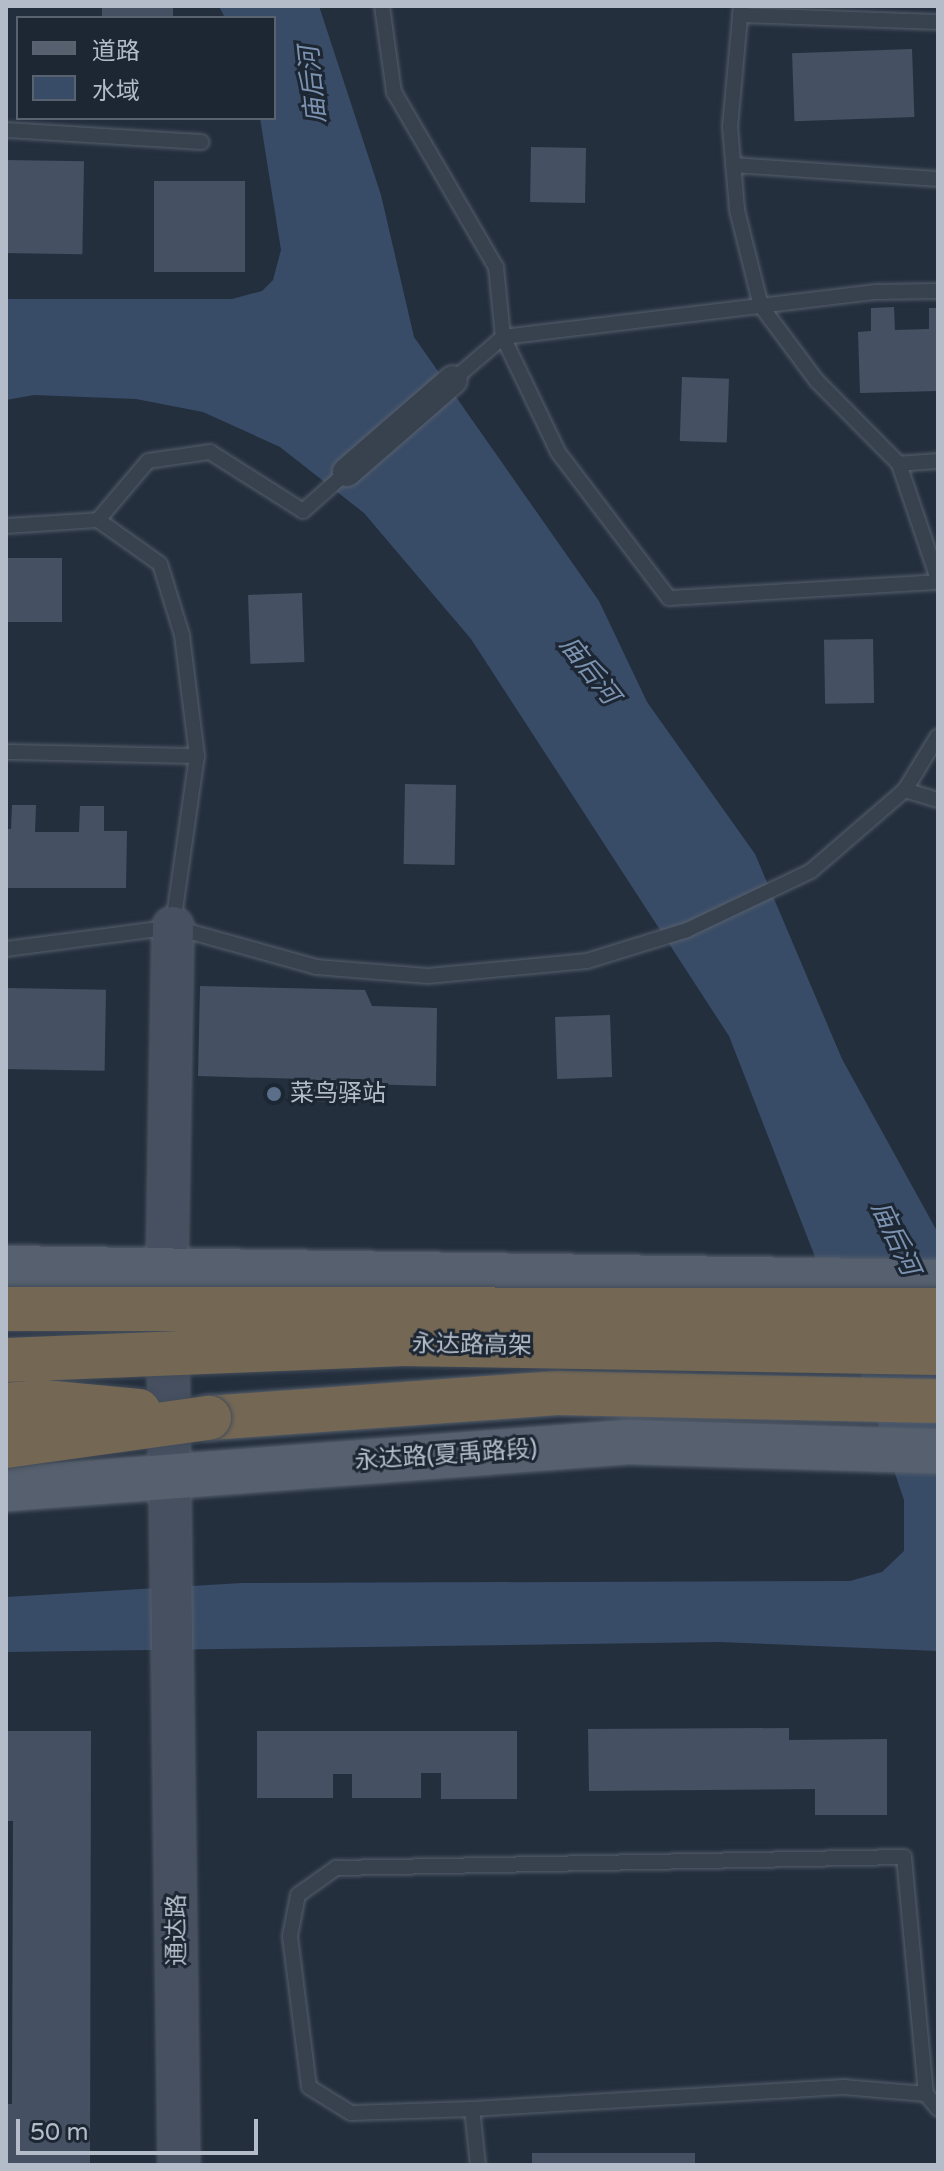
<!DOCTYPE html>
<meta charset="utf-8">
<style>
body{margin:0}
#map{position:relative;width:944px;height:2171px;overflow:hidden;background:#242f3e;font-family:"Varela Round","Noto Sans SC",sans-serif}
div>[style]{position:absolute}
.water>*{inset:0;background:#394c67}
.building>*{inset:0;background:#455162;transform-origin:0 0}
.roads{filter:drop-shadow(0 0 2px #565f6c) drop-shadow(0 0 2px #565f6c)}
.lane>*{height:14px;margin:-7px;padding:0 7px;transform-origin:7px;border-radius:7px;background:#38414e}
.street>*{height:28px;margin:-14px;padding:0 14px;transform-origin:14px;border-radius:14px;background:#38414e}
.secondary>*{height:40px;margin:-20px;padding:0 20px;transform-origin:20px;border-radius:20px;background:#465061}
.primary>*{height:44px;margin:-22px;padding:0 22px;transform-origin:22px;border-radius:22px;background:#56606e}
.highway>*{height:44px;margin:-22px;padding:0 22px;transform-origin:22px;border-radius:22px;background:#746855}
.bridges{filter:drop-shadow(0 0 2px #434c59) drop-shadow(0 0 2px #434c59)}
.highway-bridge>*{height:44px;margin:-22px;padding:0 22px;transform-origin:22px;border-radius:22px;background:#746855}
.dots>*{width:22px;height:22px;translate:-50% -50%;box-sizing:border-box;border:4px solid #1d2633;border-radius:50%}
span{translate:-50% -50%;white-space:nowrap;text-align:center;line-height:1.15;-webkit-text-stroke:6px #1d2633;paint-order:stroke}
.poi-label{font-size:24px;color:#b4bcc9}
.left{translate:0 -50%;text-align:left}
.street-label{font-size:24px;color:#b4bcc9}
.water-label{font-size:26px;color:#7c92b1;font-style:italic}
.frame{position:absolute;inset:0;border:8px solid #b4bcc9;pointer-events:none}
.legend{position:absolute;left:16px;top:16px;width:260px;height:104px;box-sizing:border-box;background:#1d2633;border:2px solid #59626f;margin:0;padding:10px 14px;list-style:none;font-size:24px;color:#b4bcc9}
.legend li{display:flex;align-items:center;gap:16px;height:40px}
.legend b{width:40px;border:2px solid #59626f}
.scale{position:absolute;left:16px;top:2119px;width:242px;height:36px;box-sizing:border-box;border:4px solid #b4bcc9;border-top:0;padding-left:10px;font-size:24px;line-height:28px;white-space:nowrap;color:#b4bcc9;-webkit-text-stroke:6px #1d2633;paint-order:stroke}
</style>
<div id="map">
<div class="water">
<div style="clip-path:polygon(219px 6px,319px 6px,381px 195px,414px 337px,599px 601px,647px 702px,755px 854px,842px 1059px,938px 1233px,938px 1651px,719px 1642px,6px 1652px,6px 1597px,242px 1583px,850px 1581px,882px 1572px,904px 1551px,904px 1500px,863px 1380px,729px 1036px,471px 639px,364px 513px,280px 447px,203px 412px,136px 399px,34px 395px,6px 400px,6px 299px,232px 299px,262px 291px,273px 280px,281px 250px,260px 118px,274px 118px,274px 18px,225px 18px)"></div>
</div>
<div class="building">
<div style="left:102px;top:6px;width:71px;height:12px"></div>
<div style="left:912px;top:49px;width:68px;height:120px;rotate:88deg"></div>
<div style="left:531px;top:147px;width:55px;height:55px;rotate:1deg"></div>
<div style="left:6px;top:160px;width:78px;height:93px;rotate:1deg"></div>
<div style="left:154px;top:181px;width:91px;height:91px"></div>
<div style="clip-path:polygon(894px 307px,895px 330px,929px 329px,929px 308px,938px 308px,938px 391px,860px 393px,858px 332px,871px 331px,871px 308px)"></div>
<div style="left:682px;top:377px;width:47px;height:64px;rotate:2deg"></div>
<div style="left:6px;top:558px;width:56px;height:64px"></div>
<div style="left:302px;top:593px;width:69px;height:54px;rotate:88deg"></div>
<div style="left:873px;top:639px;width:64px;height:49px;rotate:89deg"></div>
<div style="left:405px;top:784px;width:51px;height:80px;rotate:1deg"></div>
<div style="clip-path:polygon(12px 805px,36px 805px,35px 832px,79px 832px,80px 806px,104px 806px,104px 831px,127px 831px,126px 888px,6px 888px,6px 829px,11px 829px)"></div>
<div style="clip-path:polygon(200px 986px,365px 990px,372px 1006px,437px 1008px,436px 1086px,361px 1084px,361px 1102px,304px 1101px,305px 1079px,198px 1076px)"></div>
<div style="left:6px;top:988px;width:100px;height:81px;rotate:1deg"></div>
<div style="left:610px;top:1015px;width:62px;height:55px;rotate:88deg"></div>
<div style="clip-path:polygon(789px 1728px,789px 1740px,887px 1739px,887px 1815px,815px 1815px,815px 1789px,589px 1791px,588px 1729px)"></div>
<div style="clip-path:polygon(6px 1731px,91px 1731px,90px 2165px,6px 2165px,6px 2104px,12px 2104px,13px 1821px,6px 1821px)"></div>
<div style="clip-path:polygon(257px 1731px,517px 1731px,517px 1799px,441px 1799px,441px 1773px,421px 1773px,421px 1798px,352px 1798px,352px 1774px,333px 1774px,333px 1798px,257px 1798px)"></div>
<div style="left:695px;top:2153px;width:12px;height:163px;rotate:90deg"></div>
</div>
<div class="roads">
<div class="lane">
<div style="left:382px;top:6px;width:87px;rotate:82.1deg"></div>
<div style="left:394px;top:92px;width:203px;rotate:59.8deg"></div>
<div style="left:496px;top:267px;width:70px;rotate:84.3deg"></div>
<div style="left:503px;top:337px;width:127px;rotate:64.4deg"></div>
<div style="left:558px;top:452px;width:183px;rotate:52.8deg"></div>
<div style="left:669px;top:598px;width:269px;rotate:-3.4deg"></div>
<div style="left:741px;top:6px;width:121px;rotate:95.2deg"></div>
<div style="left:730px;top:126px;width:84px;rotate:85.2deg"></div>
<div style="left:737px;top:210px;width:99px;rotate:76deg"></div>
<div style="left:761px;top:306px;width:94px;rotate:53.3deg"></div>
<div style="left:817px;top:381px;width:117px;rotate:45.3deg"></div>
<div style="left:740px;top:15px;width:198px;rotate:2deg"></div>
<div style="left:6px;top:130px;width:196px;rotate:3.5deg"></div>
<div style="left:733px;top:165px;width:205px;rotate:3.9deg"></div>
<div style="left:453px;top:380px;width:66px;rotate:-40.7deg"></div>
<div style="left:503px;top:337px;width:376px;rotate:-6.9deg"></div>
<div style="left:876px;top:292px;width:62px;rotate:-0.9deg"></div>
<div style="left:938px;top:461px;width:39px;rotate:176deg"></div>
<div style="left:899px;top:464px;width:121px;rotate:71.3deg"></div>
<div style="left:6px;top:526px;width:92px;rotate:-3.7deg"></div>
<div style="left:6px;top:752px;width:191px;rotate:1.2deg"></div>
<div style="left:905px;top:790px;width:34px;rotate:17deg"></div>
<div style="left:173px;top:924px;width:170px;rotate:-81.9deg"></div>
<div style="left:197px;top:756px;width:122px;rotate:-97.1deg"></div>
<div style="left:182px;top:635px;width:74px;rotate:-107.2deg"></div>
<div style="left:160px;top:564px;width:76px;rotate:-144.6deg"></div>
<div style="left:98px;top:520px;width:77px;rotate:-49.7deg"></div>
<div style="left:148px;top:461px;width:63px;rotate:-8.3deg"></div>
<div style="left:210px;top:452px;width:110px;rotate:32.4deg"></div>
<div style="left:303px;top:511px;width:59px;rotate:-41.6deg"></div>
<div style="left:6px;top:949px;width:168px;rotate:-7.5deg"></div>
<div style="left:173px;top:927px;width:148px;rotate:15.6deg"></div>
<div style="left:316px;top:967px;width:112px;rotate:4.6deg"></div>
<div style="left:428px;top:976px;width:160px;rotate:-5.4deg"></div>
<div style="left:587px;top:961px;width:105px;rotate:-17.2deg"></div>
<div style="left:687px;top:930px;width:137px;rotate:-25.4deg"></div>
<div style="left:811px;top:871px;width:124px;rotate:-40.8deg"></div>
<div style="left:905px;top:790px;width:63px;rotate:-58.6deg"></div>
<div style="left:472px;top:2109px;width:121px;rotate:178.1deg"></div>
<div style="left:351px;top:2113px;width:49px;rotate:-148.2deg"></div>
<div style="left:309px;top:2087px;width:152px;rotate:-97.2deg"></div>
<div style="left:290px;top:1936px;width:42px;rotate:-79deg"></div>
<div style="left:298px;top:1895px;width:47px;rotate:-35.4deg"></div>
<div style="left:336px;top:1868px;width:568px;rotate:-1.11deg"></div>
<div style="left:904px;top:1857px;width:238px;rotate:84.7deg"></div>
<div style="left:478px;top:2165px;width:56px;rotate:-96.1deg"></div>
<div style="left:472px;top:2109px;width:372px;rotate:-3.4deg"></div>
<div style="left:843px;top:2087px;width:83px;rotate:4.8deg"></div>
<div style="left:926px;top:2094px;width:19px;rotate:51deg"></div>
</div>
<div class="street">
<div style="left:347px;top:472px;width:140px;rotate:-41deg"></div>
</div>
<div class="secondary">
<div style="left:173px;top:927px;width:341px;rotate:91deg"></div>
<div style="left:167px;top:1268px;width:897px;rotate:89.23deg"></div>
</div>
<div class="primary">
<div style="left:6px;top:1268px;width:932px;rotate:0.86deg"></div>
<div style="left:6px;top:1489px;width:624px;rotate:-4.32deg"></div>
<div style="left:628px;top:1442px;width:310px;rotate:1.7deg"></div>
</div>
<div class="highway">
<div style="left:209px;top:1418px;width:349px;rotate:-4.1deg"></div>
<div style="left:557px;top:1393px;width:381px;rotate:1.2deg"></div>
</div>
</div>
<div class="bridges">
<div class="highway-bridge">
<div style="left:6px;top:1309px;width:932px;rotate:0.06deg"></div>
<div style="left:6px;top:1360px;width:393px;rotate:-2.3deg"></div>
<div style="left:399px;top:1344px;width:539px;rotate:0.96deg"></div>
<div style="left:6px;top:1405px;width:38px;rotate:-5deg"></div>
<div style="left:44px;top:1402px;width:95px;rotate:5.4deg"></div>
<div style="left:6px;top:1446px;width:205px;rotate:-7.9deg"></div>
</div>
</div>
<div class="dots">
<div style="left:274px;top:1094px;background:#5c6f8a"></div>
</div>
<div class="poi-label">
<span class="left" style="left:290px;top:1094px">菜鸟驿站</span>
</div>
<div class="street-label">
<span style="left:472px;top:1345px;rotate:1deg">永达路高架</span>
<span style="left:446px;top:1455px;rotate:-4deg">永达路(夏禹路段)</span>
<span style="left:177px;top:1930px;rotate:-90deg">通达路</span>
</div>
<div class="water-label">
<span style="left:313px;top:85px;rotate:-96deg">庙后河</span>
<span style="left:589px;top:670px;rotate:52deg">庙后河</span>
<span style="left:895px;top:1238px;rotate:65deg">庙后河</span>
</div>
<div class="frame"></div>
<ul class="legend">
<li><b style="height:10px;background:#56606e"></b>道路</li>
<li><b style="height:22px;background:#394c67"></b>水域</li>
</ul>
<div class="scale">50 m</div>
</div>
